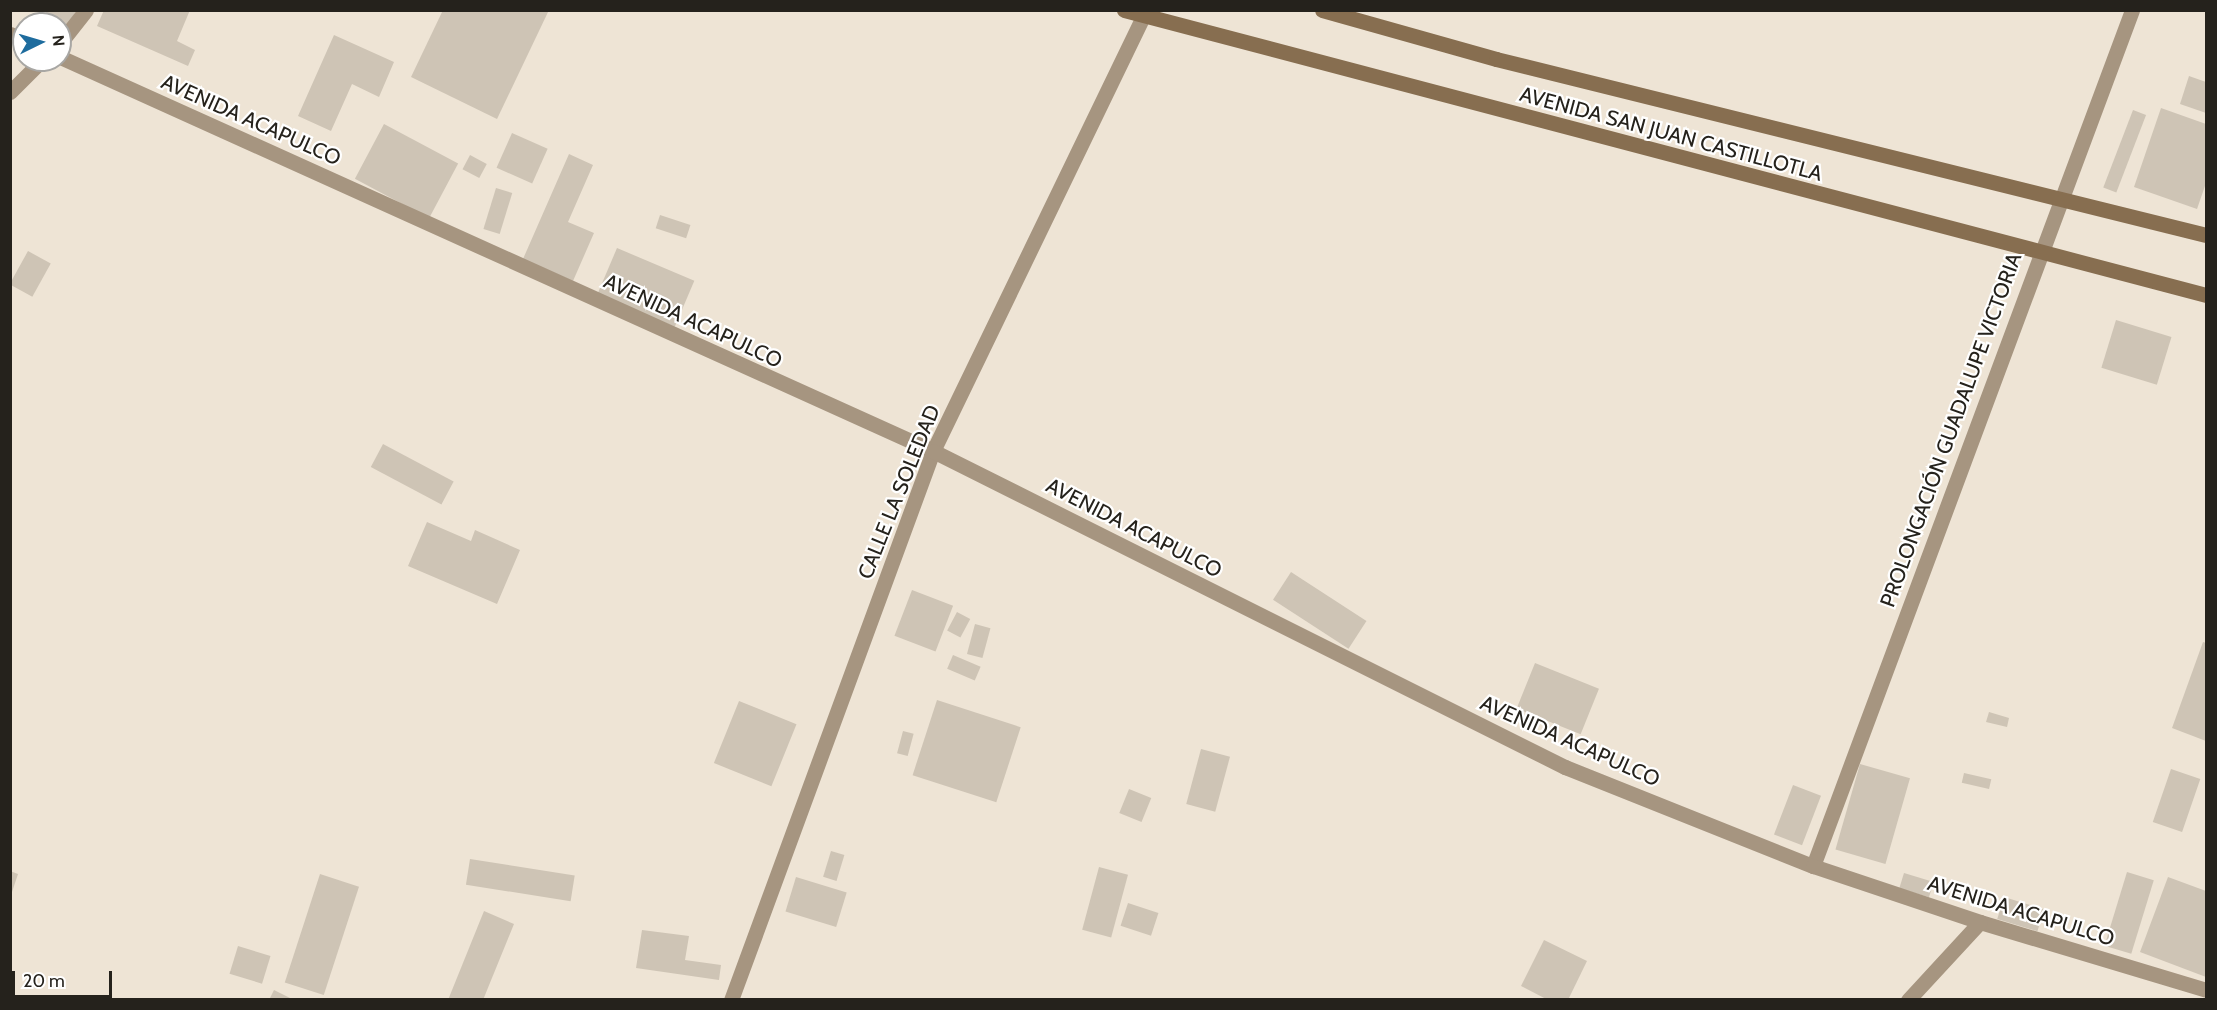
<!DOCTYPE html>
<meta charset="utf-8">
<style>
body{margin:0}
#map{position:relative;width:2217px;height:1010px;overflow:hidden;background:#eee4d5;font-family:Cabin,sans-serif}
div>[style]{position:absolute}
.building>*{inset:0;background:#cec4b5;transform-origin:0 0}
.minor>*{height:15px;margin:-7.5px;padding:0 7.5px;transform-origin:7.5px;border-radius:7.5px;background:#a69580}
.tertiary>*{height:15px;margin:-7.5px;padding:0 7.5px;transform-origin:7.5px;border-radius:7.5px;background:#a69580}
.secondary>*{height:15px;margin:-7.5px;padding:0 7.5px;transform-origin:7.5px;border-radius:7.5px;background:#876e50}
span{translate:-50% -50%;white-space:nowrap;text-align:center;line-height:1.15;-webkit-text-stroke:4.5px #fff;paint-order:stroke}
.street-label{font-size:21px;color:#25221c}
.frame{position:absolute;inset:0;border:12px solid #25221c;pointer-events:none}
.north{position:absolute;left:12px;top:12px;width:60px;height:60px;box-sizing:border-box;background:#fff;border:2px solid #a8a7a4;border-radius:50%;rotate:85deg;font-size:16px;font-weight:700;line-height:24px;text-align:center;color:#25221c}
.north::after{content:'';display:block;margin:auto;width:21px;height:27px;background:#1e6c9e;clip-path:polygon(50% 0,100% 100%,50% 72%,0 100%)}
.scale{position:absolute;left:12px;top:971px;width:100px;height:27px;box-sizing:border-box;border:3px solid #25221c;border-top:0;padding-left:8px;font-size:18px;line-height:21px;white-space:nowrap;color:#25221c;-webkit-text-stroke:4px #fff;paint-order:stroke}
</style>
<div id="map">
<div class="building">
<div style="clip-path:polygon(47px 10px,76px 10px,68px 29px,44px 19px)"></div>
<div style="clip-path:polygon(104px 10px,190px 10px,177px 41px,195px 50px,188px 66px,97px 26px)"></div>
<div style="clip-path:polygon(443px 10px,549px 10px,497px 119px,411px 77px)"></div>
<div style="clip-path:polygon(334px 35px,394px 62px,379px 97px,352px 84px,331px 131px,298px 116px)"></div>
<div style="clip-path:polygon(2189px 76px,2206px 82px,2206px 113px,2180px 104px)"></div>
<div style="clip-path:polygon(2161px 108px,2206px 124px,2206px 183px,2197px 209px,2134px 187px)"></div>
<div style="left:2133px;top:110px;width:14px;height:83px;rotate:21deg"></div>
<div style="left:384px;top:124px;width:84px;height:62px;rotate:28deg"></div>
<div style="left:512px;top:133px;width:39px;height:38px;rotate:24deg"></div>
<div style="clip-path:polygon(569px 154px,593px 165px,568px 222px,594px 233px,573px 281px,523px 259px)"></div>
<div style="left:470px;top:155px;width:19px;height:16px;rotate:28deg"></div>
<div style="left:496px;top:188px;width:17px;height:43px;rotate:17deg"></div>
<div style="left:660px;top:215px;width:32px;height:14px;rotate:18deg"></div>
<div style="left:617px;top:248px;width:84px;height:50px;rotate:23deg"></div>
<div style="left:28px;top:251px;width:26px;height:38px;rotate:29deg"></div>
<div style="left:2116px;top:320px;width:58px;height:50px;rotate:17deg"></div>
<div style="left:383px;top:444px;width:80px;height:26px;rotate:28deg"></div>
<div style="clip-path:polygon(427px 522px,471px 541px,475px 530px,520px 550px,497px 604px,408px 566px)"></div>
<div style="left:1291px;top:572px;width:90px;height:33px;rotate:33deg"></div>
<div style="left:912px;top:590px;width:44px;height:49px;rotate:21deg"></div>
<div style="left:957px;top:612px;width:15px;height:21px;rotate:28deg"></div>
<div style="left:975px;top:624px;width:16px;height:31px;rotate:15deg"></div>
<div style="clip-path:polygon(2203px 642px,2206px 643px,2206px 741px,2172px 728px)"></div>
<div style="left:953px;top:655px;width:30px;height:15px;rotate:23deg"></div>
<div style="left:1535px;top:663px;width:69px;height:49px;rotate:22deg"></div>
<div style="left:937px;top:700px;width:88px;height:79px;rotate:18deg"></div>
<div style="left:739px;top:701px;width:62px;height:67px;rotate:22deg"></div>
<div style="clip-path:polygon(1989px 712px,2009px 718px,2007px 727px,1986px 722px)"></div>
<div style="left:903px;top:731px;width:11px;height:23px;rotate:15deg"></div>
<div style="left:1201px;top:749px;width:30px;height:57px;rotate:15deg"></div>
<div style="left:1860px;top:764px;width:52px;height:89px;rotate:16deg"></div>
<div style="left:2171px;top:769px;width:31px;height:56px;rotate:19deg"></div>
<div style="left:1964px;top:773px;width:28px;height:10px;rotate:13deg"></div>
<div style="left:1793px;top:785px;width:30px;height:53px;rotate:21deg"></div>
<div style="left:1129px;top:789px;width:24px;height:26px;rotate:22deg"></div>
<div style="left:831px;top:851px;width:14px;height:27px;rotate:17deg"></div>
<div style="left:470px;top:859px;width:106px;height:26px;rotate:9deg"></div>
<div style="left:1099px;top:867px;width:30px;height:65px;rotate:15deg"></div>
<div style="clip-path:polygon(10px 871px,18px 874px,11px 895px,10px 895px)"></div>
<div style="left:2127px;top:872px;width:28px;height:77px;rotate:17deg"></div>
<div style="left:1904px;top:873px;width:31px;height:16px;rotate:17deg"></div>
<div style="left:320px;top:874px;width:41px;height:114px;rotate:18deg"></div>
<div style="left:796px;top:877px;width:53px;height:36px;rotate:17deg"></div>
<div style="clip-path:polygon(2168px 877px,2206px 891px,2206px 977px,2140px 952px)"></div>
<div style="left:2004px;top:897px;width:42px;height:23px;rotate:17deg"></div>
<div style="left:1128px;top:903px;width:32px;height:24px;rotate:18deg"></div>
<div style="clip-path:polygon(484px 911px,514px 924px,483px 1000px,448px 1000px)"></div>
<div style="clip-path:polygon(642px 930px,689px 936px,685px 960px,721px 965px,719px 980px,636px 968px)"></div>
<div style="clip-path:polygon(1544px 940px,1587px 961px,1568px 1000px,1548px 1000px,1521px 986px)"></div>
<div style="left:238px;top:946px;width:34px;height:29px;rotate:17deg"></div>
<div style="clip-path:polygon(274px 990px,294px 1000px,269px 1000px)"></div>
</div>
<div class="minor">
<div style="left:10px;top:34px;width:15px;rotate:23deg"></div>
<div style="left:60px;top:43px;width:42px;rotate:-51.8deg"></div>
<div style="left:1813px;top:866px;width:914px;rotate:-69.56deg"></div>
<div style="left:731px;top:1000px;width:585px;rotate:-69.8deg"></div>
<div style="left:933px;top:451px;width:484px;rotate:-64.2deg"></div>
</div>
<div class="tertiary">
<div style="left:60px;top:57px;width:958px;rotate:24.29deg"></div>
<div style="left:933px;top:451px;width:707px;rotate:26.57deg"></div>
<div style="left:1565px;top:767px;width:267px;rotate:21.8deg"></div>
<div style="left:1813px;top:866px;width:176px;rotate:18.5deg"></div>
<div style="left:1980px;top:922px;width:236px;rotate:16.7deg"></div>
<div style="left:10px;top:92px;width:45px;rotate:-45deg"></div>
<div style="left:1908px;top:1000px;width:106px;rotate:-47.3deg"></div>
</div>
<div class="secondary">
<div style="left:1124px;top:10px;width:1119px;rotate:14.76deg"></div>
<div style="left:1322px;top:10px;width:181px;rotate:15.7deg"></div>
<div style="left:1496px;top:59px;width:731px;rotate:13.92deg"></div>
</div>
<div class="street-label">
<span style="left:251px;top:120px;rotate:24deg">AVENIDA ACAPULCO</span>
<span style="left:1671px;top:134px;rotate:15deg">AVENIDA SAN JUAN CASTILLOTLA</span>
<span style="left:693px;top:321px;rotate:25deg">AVENIDA ACAPULCO</span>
<span style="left:1951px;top:430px;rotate:-70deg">PROLONGACIÓN GUADALUPE VICTORIA</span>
<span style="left:899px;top:492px;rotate:-68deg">CALLE LA SOLEDAD</span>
<span style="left:1134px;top:528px;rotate:27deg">AVENIDA ACAPULCO</span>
<span style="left:1570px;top:741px;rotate:24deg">AVENIDA ACAPULCO</span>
<span style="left:2021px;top:911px;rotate:17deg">AVENIDA ACAPULCO</span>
</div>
<div class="frame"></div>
<div class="north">N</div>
<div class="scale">20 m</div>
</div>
